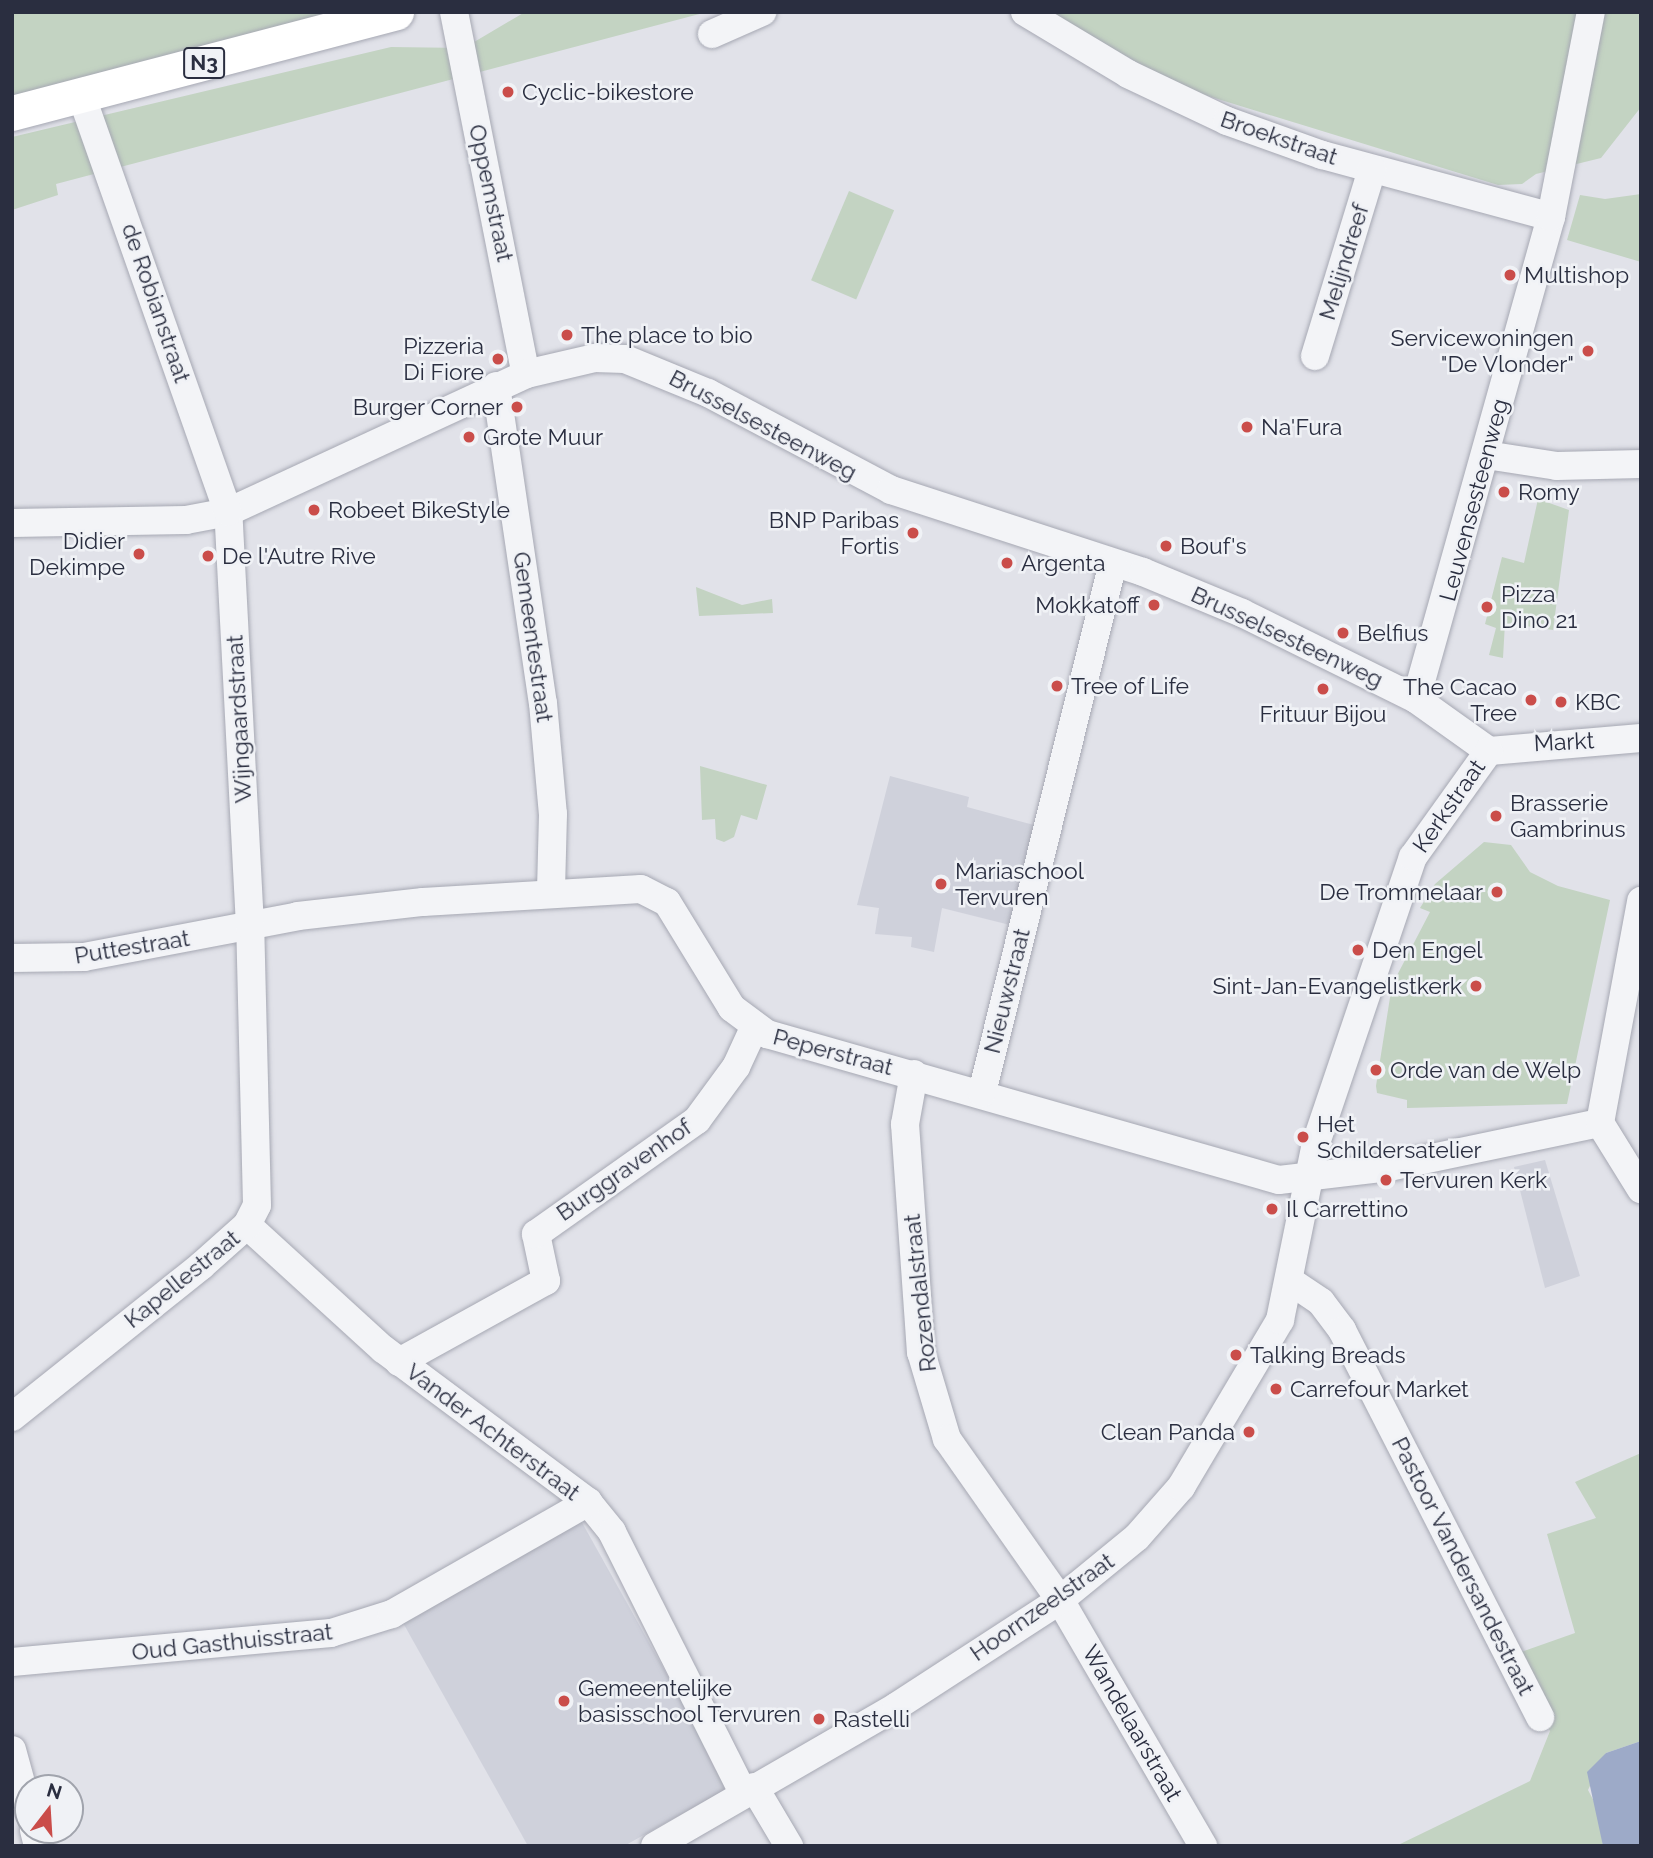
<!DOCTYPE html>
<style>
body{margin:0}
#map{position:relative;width:1653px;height:1858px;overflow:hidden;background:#e1e2e9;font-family:Raleway,sans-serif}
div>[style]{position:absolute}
.built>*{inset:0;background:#cfd1db}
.green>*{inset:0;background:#c3d3c2;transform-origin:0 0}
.water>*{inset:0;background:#9daac8}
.roads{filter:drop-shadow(0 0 2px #a6a8b3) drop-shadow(0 0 2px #a6a8b3)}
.minor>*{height:28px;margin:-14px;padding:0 14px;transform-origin:14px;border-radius:14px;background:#f3f4f7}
.major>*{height:35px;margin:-17.5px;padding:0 17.5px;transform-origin:17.5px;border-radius:17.5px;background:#fff}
.dots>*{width:19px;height:19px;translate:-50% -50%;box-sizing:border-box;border:4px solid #f0f2f6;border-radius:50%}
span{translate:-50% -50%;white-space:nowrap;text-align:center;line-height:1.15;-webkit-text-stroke:5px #f0f2f6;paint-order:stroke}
.shield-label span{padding:2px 5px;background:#f0f2f6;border:2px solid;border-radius:5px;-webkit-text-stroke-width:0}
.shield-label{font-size:21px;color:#2a2e40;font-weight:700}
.poi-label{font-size:23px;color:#2a2e40}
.left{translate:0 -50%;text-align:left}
.right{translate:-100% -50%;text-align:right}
.street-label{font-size:23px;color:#2a2e40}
.frame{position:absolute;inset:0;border:14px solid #2a2e40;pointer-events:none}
.north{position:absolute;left:14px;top:1774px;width:70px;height:70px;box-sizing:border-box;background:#f0f2f6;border:2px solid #a1a4ad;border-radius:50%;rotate:17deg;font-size:19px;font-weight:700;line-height:28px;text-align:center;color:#2a2e40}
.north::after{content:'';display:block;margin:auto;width:24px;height:32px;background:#ca4d4a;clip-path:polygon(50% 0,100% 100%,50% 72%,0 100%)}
</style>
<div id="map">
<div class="built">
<div style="clip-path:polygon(890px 776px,969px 797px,967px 807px,1034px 825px,1010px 925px,942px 908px,934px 952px,911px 947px,912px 937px,875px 934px,879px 908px,857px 905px)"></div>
<div style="clip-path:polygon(1545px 1160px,1580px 1276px,1545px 1288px,1514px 1167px)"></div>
<div style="clip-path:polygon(580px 1519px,727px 1782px,723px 1791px,624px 1846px,528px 1846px,402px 1621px)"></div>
</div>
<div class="green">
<div style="clip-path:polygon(12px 12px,343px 12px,12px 96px)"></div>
<div style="clip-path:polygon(525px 12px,707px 12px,56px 184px,58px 195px,12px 210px,12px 137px,391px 47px,464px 48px)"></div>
<div style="clip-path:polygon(1048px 12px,1641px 12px,1641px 107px,1601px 158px,1536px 174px,1522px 184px,1498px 185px,1182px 88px)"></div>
<div style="left:849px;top:191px;width:49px;height:97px;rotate:23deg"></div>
<div style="clip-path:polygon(1641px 194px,1641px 262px,1567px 240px,1580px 195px,1605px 199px)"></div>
<div style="clip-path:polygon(1538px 499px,1569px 510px,1553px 630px,1505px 623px,1503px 658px,1489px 655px,1496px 628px,1485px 624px,1502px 557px,1524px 563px)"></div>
<div style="clip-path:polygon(696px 587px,742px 605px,772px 599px,773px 613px,699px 616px)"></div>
<div style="clip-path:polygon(700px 766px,767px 785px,757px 820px,741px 815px,734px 837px,724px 842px,716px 839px,715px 819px,702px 820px)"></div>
<div style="clip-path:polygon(1484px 842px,1511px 845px,1530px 872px,1558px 886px,1610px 900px,1567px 1104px,1407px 1108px,1407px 1100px,1377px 1093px,1376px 1086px,1392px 985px,1430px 912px,1420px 908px,1435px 884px)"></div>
<div style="clip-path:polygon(1641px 1453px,1641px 1741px,1606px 1753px,1588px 1790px,1600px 1813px,1603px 1846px,1396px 1846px,1530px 1781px,1550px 1731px,1510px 1656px,1575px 1633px,1547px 1534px,1596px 1518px,1575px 1482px)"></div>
</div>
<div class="water">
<div style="clip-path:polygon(1641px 1741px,1641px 1846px,1603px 1846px,1587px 1772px,1606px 1753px)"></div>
</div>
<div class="roads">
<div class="minor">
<div style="left:454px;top:12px;width:369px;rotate:78.8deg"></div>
<div style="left:1025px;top:12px;width:120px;rotate:31deg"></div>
<div style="left:1128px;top:74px;width:110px;rotate:25.4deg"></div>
<div style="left:1227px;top:121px;width:101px;rotate:19.7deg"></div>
<div style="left:1322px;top:155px;width:237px;rotate:15.1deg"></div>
<div style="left:712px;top:34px;width:55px;rotate:-23.7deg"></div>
<div style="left:1315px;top:356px;width:195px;rotate:-73deg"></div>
<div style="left:496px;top:386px;width:320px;rotate:81.6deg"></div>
<div style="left:543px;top:703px;width:111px;rotate:84.9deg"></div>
<div style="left:553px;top:814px;width:76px;rotate:91.5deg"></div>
<div style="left:1486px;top:455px;width:72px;rotate:8.8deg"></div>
<div style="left:1557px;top:466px;width:84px;rotate:-1.4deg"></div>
<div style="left:12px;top:523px;width:174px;rotate:-1deg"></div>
<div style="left:186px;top:520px;width:43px;rotate:-10.8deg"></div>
<div style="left:228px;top:512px;width:328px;rotate:-24.8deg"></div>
<div style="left:526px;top:374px;width:70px;rotate:-13.2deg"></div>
<div style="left:594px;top:358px;width:31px;rotate:2deg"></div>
<div style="left:625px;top:359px;width:90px;rotate:22.3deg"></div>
<div style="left:708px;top:393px;width:207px;rotate:27.9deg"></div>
<div style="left:891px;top:490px;width:265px;rotate:18deg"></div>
<div style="left:1143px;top:572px;width:107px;rotate:22.5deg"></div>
<div style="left:1242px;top:613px;width:194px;rotate:26.3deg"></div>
<div style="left:1416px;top:699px;width:90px;rotate:35.5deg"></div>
<div style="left:1416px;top:699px;width:501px;rotate:-74.35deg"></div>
<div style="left:1551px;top:217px;width:209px;rotate:-79deg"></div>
<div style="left:1489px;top:751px;width:153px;rotate:-4.9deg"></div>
<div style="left:12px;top:958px;width:72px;rotate:-0.8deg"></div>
<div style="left:84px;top:957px;width:218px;rotate:-10.8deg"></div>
<div style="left:298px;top:916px;width:126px;rotate:-6.4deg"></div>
<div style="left:423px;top:902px;width:218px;rotate:-3.4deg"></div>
<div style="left:641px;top:889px;width:29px;rotate:27deg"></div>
<div style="left:667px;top:902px;width:124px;rotate:58.5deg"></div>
<div style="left:732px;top:1008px;width:44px;rotate:36.6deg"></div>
<div style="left:767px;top:1034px;width:532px;rotate:15.92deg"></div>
<div style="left:1279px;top:1180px;width:111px;rotate:-6.7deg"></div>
<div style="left:1389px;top:1167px;width:216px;rotate:-11.8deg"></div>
<div style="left:914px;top:1074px;width:51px;rotate:100.2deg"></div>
<div style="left:905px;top:1124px;width:229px;rotate:86deg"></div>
<div style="left:921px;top:1352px;width:91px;rotate:73.4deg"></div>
<div style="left:947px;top:1439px;width:197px;rotate:54.9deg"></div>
<div style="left:1060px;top:1600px;width:285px;rotate:59.8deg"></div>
<div style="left:982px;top:1093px;width:546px;rotate:-76.12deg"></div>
<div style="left:1600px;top:1123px;width:226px;rotate:-79.5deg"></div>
<div style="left:1600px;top:1123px;width:78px;rotate:58.2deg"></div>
<div style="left:247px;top:1225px;width:184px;rotate:42.4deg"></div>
<div style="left:383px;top:1349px;width:256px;rotate:36.7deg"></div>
<div style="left:588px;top:1502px;width:38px;rotate:51deg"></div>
<div style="left:612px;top:1532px;width:291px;rotate:63.3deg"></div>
<div style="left:1290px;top:1281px;width:37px;rotate:34deg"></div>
<div style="left:1321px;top:1302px;width:35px;rotate:53deg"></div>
<div style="left:1342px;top:1330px;width:435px;rotate:62.9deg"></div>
<div style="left:399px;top:1362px;width:168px;rotate:-28.9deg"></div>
<div style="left:546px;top:1281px;width:48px;rotate:-102deg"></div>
<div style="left:536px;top:1234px;width:197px;rotate:-35.3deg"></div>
<div style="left:697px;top:1120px;width:66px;rotate:-53.7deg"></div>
<div style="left:736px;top:1067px;width:43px;rotate:-65.2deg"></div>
<div style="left:12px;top:1417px;width:242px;rotate:-38.6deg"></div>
<div style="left:201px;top:1266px;width:62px;rotate:-41.7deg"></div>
<div style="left:247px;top:1225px;width:22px;rotate:-63deg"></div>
<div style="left:257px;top:1205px;width:279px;rotate:-91.4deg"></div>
<div style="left:250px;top:926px;width:415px;rotate:-93deg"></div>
<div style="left:228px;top:512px;width:442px;rotate:-109.4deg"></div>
<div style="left:12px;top:1662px;width:320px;rotate:-5.2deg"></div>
<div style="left:331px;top:1633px;width:64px;rotate:-17.3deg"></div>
<div style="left:392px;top:1614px;width:226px;rotate:-29.7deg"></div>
<div style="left:12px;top:1750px;width:60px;rotate:74.6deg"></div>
<div style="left:754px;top:1787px;width:69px;rotate:59.3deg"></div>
<div style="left:34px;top:1830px;width:16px;rotate:76deg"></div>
<div style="left:655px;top:1846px;width:280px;rotate:-30deg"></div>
<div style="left:897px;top:1706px;width:194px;rotate:-33deg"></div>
<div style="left:1060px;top:1600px;width:99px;rotate:-39.3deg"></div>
<div style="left:1137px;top:1537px;width:67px;rotate:-48.7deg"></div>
<div style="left:1181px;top:1487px;width:194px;rotate:-59.3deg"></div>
<div style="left:1280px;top:1320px;width:181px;rotate:-78.5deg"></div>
<div style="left:1316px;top:1143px;width:302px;rotate:-71.3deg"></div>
<div style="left:1413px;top:857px;width:130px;rotate:-54.4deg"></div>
</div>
<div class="major">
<div style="left:12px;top:113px;width:397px;rotate:-14.7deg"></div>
</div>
</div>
<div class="dots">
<div style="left:508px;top:92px;background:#ca4d4a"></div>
<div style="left:1510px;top:275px;background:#ca4d4a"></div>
<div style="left:567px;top:335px;background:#ca4d4a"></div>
<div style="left:1588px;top:351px;background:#ca4d4a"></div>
<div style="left:498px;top:359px;background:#ca4d4a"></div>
<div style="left:517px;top:407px;background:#ca4d4a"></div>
<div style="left:1247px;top:427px;background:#ca4d4a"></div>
<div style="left:469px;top:437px;background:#ca4d4a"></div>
<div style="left:1504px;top:492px;background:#ca4d4a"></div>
<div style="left:314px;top:510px;background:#ca4d4a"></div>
<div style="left:913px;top:533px;background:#ca4d4a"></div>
<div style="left:1166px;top:546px;background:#ca4d4a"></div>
<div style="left:139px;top:554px;background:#ca4d4a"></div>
<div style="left:208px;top:556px;background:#ca4d4a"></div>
<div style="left:1007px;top:563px;background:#ca4d4a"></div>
<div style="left:1154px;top:605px;background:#ca4d4a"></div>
<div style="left:1487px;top:607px;background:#ca4d4a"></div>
<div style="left:1343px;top:633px;background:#ca4d4a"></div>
<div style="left:1057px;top:686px;background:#ca4d4a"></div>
<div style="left:1323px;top:689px;background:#ca4d4a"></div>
<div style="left:1531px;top:700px;background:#ca4d4a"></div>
<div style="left:1561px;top:702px;background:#ca4d4a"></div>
<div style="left:1496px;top:816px;background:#ca4d4a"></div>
<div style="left:941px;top:884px;background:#ca4d4a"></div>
<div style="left:1497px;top:892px;background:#ca4d4a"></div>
<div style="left:1358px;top:950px;background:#ca4d4a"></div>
<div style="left:1476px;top:986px;background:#ca4d4a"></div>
<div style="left:1376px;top:1070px;background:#ca4d4a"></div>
<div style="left:1303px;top:1137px;background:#ca4d4a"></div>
<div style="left:1386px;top:1180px;background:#ca4d4a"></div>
<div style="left:1272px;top:1209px;background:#ca4d4a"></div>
<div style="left:1236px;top:1355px;background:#ca4d4a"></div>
<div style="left:1276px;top:1389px;background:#ca4d4a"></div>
<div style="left:1249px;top:1432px;background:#ca4d4a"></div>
<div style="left:564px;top:1701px;background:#ca4d4a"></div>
<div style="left:819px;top:1719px;background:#ca4d4a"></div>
</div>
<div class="shield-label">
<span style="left:204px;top:63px">N3</span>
</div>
<div class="poi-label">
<span class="left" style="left:522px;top:92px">Cyclic-bikestore</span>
<span class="left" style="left:1524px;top:275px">Multishop</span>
<span class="left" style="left:581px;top:335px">The place to bio</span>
<span class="right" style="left:1574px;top:351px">Servicewoningen<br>"De Vlonder"</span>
<span class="right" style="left:484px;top:359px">Pizzeria<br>Di Fiore</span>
<span class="right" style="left:503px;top:407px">Burger Corner</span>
<span class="left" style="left:1261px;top:427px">Na'Fura</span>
<span class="left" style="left:483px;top:437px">Grote Muur</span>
<span class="left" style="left:1518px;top:492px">Romy</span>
<span class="left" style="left:328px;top:510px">Robeet BikeStyle</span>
<span class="right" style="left:899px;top:533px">BNP Paribas<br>Fortis</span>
<span class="right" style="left:125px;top:554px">Didier<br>Dekimpe</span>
<span class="left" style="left:1180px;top:546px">Bouf's</span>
<span class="left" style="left:222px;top:556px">De l'Autre Rive</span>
<span class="left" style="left:1021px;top:563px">Argenta</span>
<span class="left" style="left:1501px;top:607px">Pizza<br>Dino 21</span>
<span class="right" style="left:1140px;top:605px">Mokkatoff</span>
<span class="left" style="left:1357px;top:633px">Belfius</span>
<span class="left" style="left:1071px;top:686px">Tree of Life</span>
<span class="right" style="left:1517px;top:700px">The Cacao<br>Tree</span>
<span class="left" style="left:1575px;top:702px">KBC</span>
<span style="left:1323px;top:714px">Frituur Bijou</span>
<span class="left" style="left:1510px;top:816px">Brasserie<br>Gambrinus</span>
<span class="left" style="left:955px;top:884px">Mariaschool<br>Tervuren</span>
<span class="right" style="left:1483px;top:892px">De Trommelaar</span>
<span class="left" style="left:1372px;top:950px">Den Engel</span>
<span class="right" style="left:1462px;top:986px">Sint-Jan-Evangelistkerk</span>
<span class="left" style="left:1390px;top:1070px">Orde van de Welp</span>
<span class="left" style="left:1317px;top:1137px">Het<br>Schildersatelier</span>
<span class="left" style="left:1400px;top:1180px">Tervuren Kerk</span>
<span class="left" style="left:1286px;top:1209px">Il Carrettino</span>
<span class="left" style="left:1250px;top:1355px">Talking Breads</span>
<span class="left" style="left:1290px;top:1389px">Carrefour Market</span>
<span class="right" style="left:1235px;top:1432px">Clean Panda</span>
<span class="left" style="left:578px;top:1701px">Gemeentelijke<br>basisschool Tervuren</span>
<span class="left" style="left:833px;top:1719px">Rastelli</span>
</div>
<div class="street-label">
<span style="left:1279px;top:138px;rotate:19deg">Broekstraat</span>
<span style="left:491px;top:193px;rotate:78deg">Oppemstraat</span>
<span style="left:1344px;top:262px;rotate:-73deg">Melijndreef</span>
<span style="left:156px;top:303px;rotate:71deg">de Robianstraat</span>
<span style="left:763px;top:425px;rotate:28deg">Brusselsesteenweg</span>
<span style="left:1474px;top:500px;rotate:-75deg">Leuvensesteenweg</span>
<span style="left:533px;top:637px;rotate:82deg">Gemeentestraat</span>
<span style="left:1287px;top:637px;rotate:25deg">Brusselsesteenweg</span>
<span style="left:239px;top:719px;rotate:-93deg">Wijngaardstraat</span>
<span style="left:1564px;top:742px;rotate:-3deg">Markt</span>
<span style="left:1449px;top:806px;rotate:-55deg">Kerkstraat</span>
<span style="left:132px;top:947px;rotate:-9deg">Puttestraat</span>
<span style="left:1007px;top:991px;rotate:-76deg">Nieuwstraat</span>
<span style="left:833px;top:1052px;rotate:15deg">Peperstraat</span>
<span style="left:624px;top:1170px;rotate:-35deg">Burggravenhof</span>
<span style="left:182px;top:1279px;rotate:-39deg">Kapellestraat</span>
<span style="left:920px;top:1293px;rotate:-96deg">Rozendalstraat</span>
<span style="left:493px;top:1432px;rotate:37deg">Vander Achterstraat</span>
<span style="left:1463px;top:1566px;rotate:63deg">Pastoor Vandersandestraat</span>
<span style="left:1042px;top:1607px;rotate:-35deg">Hoornzeelstraat</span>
<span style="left:232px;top:1642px;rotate:-6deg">Oud Gasthuisstraat</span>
<span style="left:1132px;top:1723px;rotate:60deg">Wandelaarstraat</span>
</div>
<div class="frame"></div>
<div class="north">N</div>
</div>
